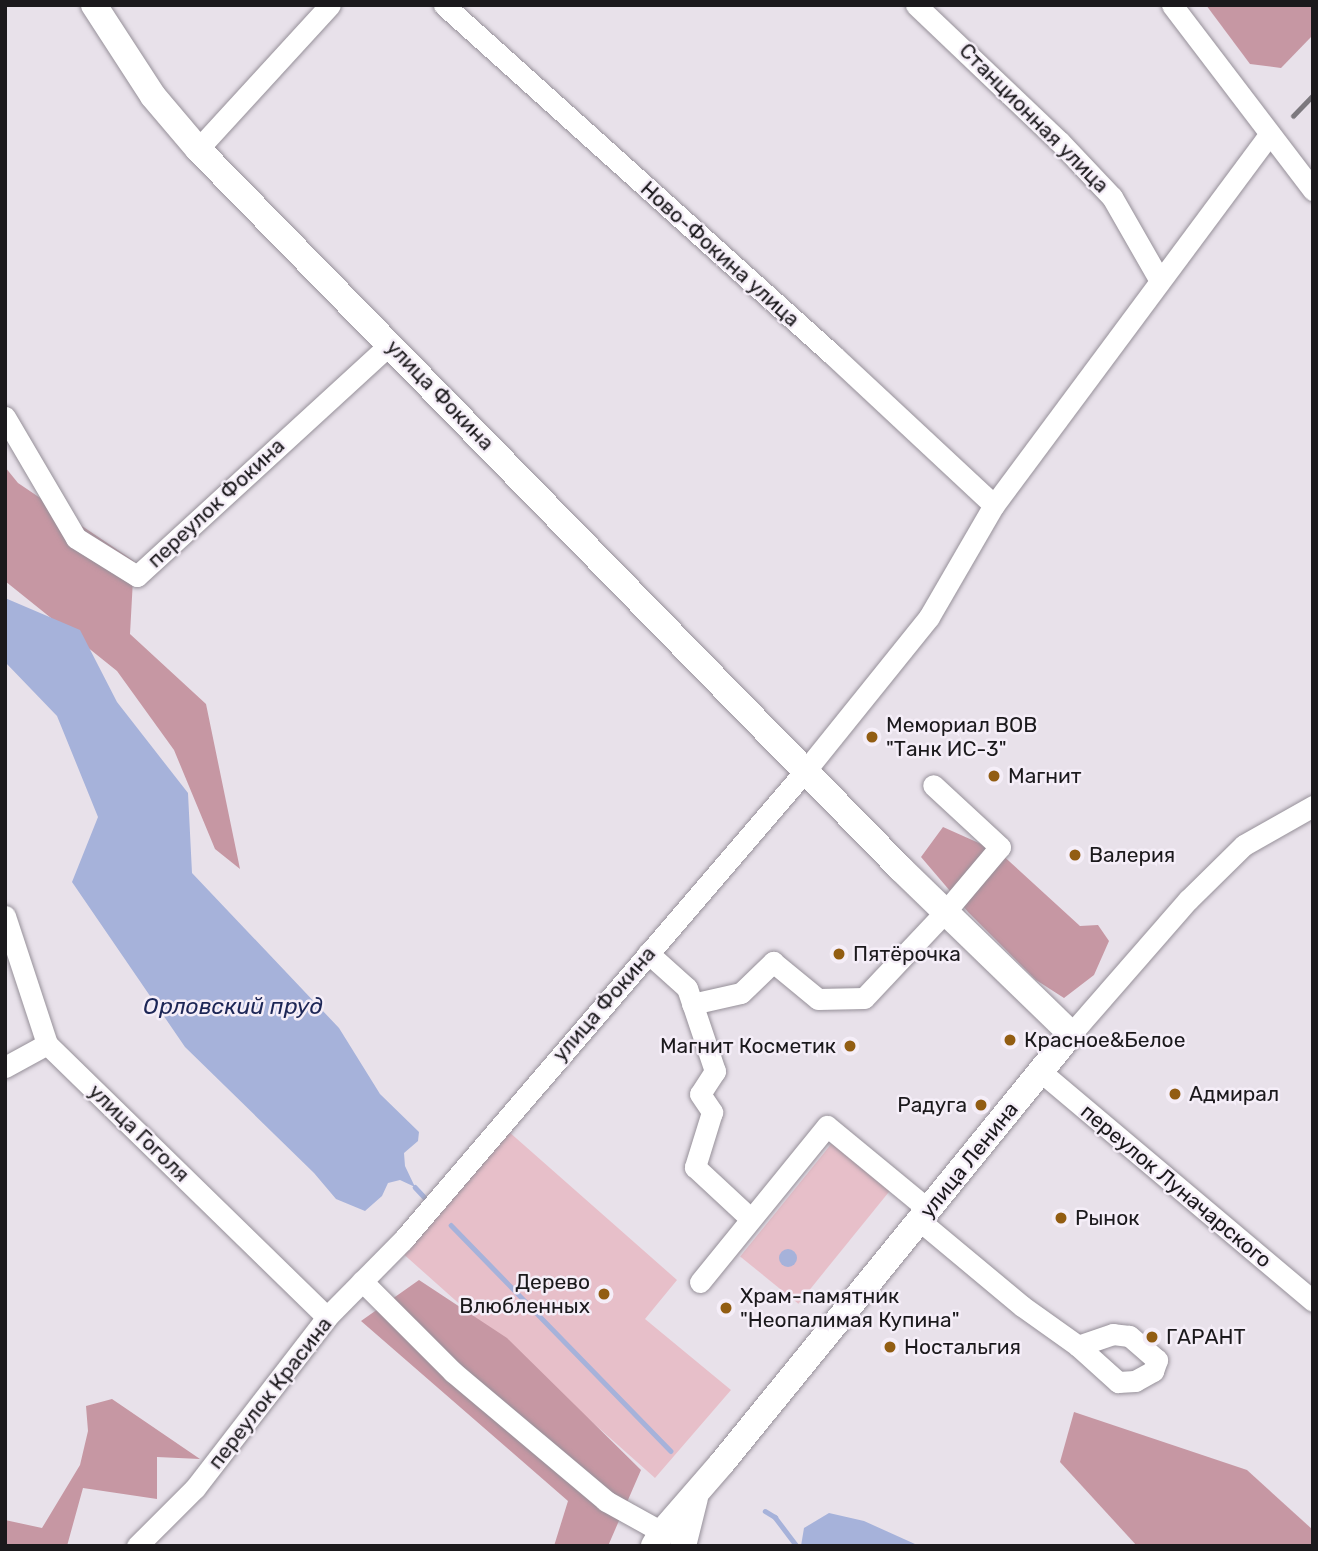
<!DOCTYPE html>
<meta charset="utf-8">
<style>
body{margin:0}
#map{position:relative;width:1318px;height:1551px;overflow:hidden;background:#e8e1ea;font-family:Rubik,sans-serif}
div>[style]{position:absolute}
.green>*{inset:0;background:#e7bfc9;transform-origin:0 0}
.forest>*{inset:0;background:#c697a3}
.water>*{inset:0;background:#a6b2da}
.round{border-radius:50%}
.stream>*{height:4.5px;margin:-2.25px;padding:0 2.25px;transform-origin:2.25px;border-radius:2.25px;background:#a6b2da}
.roads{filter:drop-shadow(0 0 2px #969099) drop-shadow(0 0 2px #969099)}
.minor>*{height:21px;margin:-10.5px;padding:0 10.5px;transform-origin:10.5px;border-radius:10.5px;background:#fff}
.major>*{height:26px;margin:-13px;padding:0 13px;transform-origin:13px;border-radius:13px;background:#fff}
.rail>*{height:4.5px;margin:-2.25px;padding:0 2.25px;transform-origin:2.25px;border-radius:2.25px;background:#7c787e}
.dots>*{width:19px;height:19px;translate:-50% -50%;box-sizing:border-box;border:4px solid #f5eef8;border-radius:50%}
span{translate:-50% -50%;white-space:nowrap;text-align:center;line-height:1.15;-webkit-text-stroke:5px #f5eef8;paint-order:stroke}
.street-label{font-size:21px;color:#1b191c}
.poi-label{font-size:21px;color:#1b191c}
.left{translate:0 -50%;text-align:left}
.right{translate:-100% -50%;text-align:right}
.water-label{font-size:23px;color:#1c2656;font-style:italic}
.frame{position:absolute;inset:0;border:7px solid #1b191c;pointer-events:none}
</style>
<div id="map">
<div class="green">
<div style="clip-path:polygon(507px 1130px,677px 1280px,645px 1319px,731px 1390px,655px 1478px,400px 1251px)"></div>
<div style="left:832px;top:1143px;width:75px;height:146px;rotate:39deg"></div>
</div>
<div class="forest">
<div style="clip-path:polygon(1206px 5px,1313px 5px,1313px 35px,1281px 68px,1250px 64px)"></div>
<div style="clip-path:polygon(5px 467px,18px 483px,134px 561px,130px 634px,206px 704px,240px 869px,215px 849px,174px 750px,117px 671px,5px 581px)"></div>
<div style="clip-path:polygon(943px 827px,999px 852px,1080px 926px,1098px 925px,1109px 941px,1094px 975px,1064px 998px,1036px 980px,968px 912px,921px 857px)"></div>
<div style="clip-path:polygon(419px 1280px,507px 1338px,641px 1470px,608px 1546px,554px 1546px,568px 1501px,361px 1321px)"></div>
<div style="clip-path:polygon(112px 1399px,200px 1459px,157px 1457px,157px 1499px,83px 1488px,67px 1546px,5px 1546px,5px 1520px,42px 1528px,80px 1465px,88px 1431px,86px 1406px)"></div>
<div style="clip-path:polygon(1074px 1412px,1247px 1470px,1313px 1530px,1313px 1546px,1137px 1546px,1060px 1462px)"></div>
</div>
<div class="water">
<div style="clip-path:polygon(5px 598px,80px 630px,117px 702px,188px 793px,192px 873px,339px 1028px,380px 1094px,419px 1132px,418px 1141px,404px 1153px,405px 1166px,415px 1187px,400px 1180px,388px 1183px,382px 1196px,365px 1211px,336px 1199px,314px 1173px,185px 1047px,72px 882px,98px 817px,57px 716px,5px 662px)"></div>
<div class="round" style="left:779px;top:1249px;width:18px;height:18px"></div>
<div style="clip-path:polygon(829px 1513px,864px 1521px,915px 1544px,931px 1546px,801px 1546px,804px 1528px)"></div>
</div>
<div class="stream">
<div style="left:415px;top:1187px;width:19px;rotate:47deg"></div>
<div style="left:451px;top:1225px;width:315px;rotate:45.8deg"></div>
<div style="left:765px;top:1511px;width:12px;rotate:31deg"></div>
<div style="left:775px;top:1517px;width:36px;rotate:53deg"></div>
</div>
<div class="roads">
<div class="minor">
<div style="left:444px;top:5px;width:523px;rotate:41.98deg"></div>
<div style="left:833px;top:355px;width:220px;rotate:43deg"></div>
<div style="left:916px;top:5px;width:197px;rotate:43.6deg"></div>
<div style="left:1059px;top:141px;width:77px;rotate:46.6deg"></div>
<div style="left:1112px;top:197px;width:95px;rotate:60.2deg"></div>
<div style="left:1172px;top:5px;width:233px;rotate:52.7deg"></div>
<div style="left:198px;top:149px;width:195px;rotate:-47.5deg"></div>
<div style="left:5px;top:417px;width:140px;rotate:59.6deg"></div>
<div style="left:76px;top:538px;width:72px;rotate:31.9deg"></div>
<div style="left:137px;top:576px;width:343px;rotate:-42.5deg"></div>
<div style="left:5px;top:916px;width:135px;rotate:71.8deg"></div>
<div style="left:47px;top:1044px;width:391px;rotate:44.3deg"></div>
<div style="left:648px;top:953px;width:52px;rotate:41.9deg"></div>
<div style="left:687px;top:988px;width:88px;rotate:71.4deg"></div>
<div style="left:715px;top:1071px;width:27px;rotate:123deg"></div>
<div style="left:700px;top:1094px;width:22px;rotate:56deg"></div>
<div style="left:712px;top:1112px;width:58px;rotate:107.2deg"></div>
<div style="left:695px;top:1167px;width:76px;rotate:42.9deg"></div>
<div style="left:692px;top:1004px;width:50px;rotate:-12.7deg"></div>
<div style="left:741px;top:993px;width:45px;rotate:-44.1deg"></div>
<div style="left:773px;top:962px;width:58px;rotate:39.4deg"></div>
<div style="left:818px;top:999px;width:46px;rotate:-1.2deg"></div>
<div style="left:864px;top:998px;width:118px;rotate:-46.7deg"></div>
<div style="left:945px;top:912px;width:85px;rotate:-49.8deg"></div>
<div style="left:1000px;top:847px;width:91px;rotate:-137.2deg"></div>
<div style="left:1071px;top:1034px;width:178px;rotate:-48.9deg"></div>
<div style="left:1188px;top:900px;width:78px;rotate:-44.5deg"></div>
<div style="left:1244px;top:845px;width:79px;rotate:-29.5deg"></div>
<div style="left:5px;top:1067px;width:48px;rotate:-28.7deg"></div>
<div style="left:1040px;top:1071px;width:357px;rotate:40.1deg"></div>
<div style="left:920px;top:1221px;width:133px;rotate:39.8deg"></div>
<div style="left:1022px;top:1306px;width:69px;rotate:35.5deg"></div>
<div style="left:1078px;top:1346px;width:54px;rotate:42deg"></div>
<div style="left:1118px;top:1382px;width:17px;rotate:-3deg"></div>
<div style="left:1135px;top:1381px;width:21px;rotate:-29deg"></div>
<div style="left:1153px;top:1371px;width:12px;rotate:-70deg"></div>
<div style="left:1157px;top:1360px;width:37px;rotate:-139deg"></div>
<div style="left:1129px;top:1336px;width:16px;rotate:-173deg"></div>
<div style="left:1113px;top:1334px;width:37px;rotate:161deg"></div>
<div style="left:362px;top:1281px;width:129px;rotate:45deg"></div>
<div style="left:453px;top:1372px;width:200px;rotate:40.1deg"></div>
<div style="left:606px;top:1501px;width:64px;rotate:29deg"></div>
<div style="left:700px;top:1282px;width:201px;rotate:-50.9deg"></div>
<div style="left:827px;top:1126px;width:132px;rotate:39.5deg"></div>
<div style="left:137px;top:1546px;width:82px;rotate:-45deg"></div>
<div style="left:195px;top:1488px;width:216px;rotate:-52.3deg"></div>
<div style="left:327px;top:1317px;width:108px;rotate:-45.4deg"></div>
<div style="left:403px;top:1240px;width:619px;rotate:-49.39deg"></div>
<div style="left:806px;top:770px;width:196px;rotate:-51.2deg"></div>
<div style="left:929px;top:617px;width:129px;rotate:-59.9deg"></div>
<div style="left:994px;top:505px;width:462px;rotate:-53.4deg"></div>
</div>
<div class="major">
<div style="left:94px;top:5px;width:108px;rotate:57deg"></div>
<div style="left:153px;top:96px;width:70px;rotate:49.7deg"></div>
<div style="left:198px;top:149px;width:1006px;rotate:45.68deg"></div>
<div style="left:901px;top:869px;width:237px;rotate:44.1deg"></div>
<div style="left:1071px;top:1034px;width:553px;rotate:129.13deg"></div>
<div style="left:722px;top:1463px;width:91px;rotate:131deg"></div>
<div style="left:662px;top:1532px;width:16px;rotate:120deg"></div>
<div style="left:683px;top:1546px;width:49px;rotate:-76deg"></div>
</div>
</div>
<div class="rail">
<div style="left:1293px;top:116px;width:29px;rotate:-46deg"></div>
</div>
<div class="dots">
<div style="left:872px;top:737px;background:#925d12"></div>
<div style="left:994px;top:776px;background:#925d12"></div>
<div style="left:1075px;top:855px;background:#925d12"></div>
<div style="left:839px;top:954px;background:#925d12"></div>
<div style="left:1010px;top:1040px;background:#925d12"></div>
<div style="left:850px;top:1046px;background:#925d12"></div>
<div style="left:1175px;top:1094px;background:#925d12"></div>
<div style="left:981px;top:1105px;background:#925d12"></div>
<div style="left:1061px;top:1218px;background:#925d12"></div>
<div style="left:604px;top:1294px;background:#925d12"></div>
<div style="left:726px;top:1308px;background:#925d12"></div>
<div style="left:1152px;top:1337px;background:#925d12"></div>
<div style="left:890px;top:1347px;background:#925d12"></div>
</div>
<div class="street-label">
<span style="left:1034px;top:118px;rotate:45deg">Станционная улица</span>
<span style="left:720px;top:254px;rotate:42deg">Ново-Фокина улица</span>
<span style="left:440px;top:395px;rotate:46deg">улица Фокина</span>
<span style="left:216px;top:503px;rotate:-43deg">переулок Фокина</span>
<span style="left:604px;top:1004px;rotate:-49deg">улица Фокина</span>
<span style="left:139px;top:1133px;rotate:44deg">улица Гоголя</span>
<span style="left:969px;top:1160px;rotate:-51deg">улица Ленина</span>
<span style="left:1176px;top:1186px;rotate:40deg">переулок Луначарского</span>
<span style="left:270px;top:1393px;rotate:-52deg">переулок Красина</span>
</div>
<div class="poi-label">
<span class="left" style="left:886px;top:737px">Мемориал ВОВ<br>"Танк ИС-3"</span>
<span class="left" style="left:1008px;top:776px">Магнит</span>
<span class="left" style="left:1089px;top:855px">Валерия</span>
<span class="left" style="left:853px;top:954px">Пятёрочка</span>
<span class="left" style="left:1024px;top:1040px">Красное&amp;Белое</span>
<span class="right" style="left:836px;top:1046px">Магнит Косметик</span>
<span class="left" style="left:1189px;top:1094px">Адмирал</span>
<span class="right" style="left:967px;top:1105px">Радуга</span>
<span class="left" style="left:1075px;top:1218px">Рынок</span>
<span class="right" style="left:590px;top:1294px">Дерево<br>Влюбленных</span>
<span class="left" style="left:740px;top:1308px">Храм-памятник<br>"Неопалимая Купина"</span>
<span class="left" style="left:1166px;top:1337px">ГАРАНТ</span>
<span class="left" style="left:904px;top:1347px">Ностальгия</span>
</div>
<div class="water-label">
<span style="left:233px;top:1006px">Орловский пруд</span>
</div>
<div class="frame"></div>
</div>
